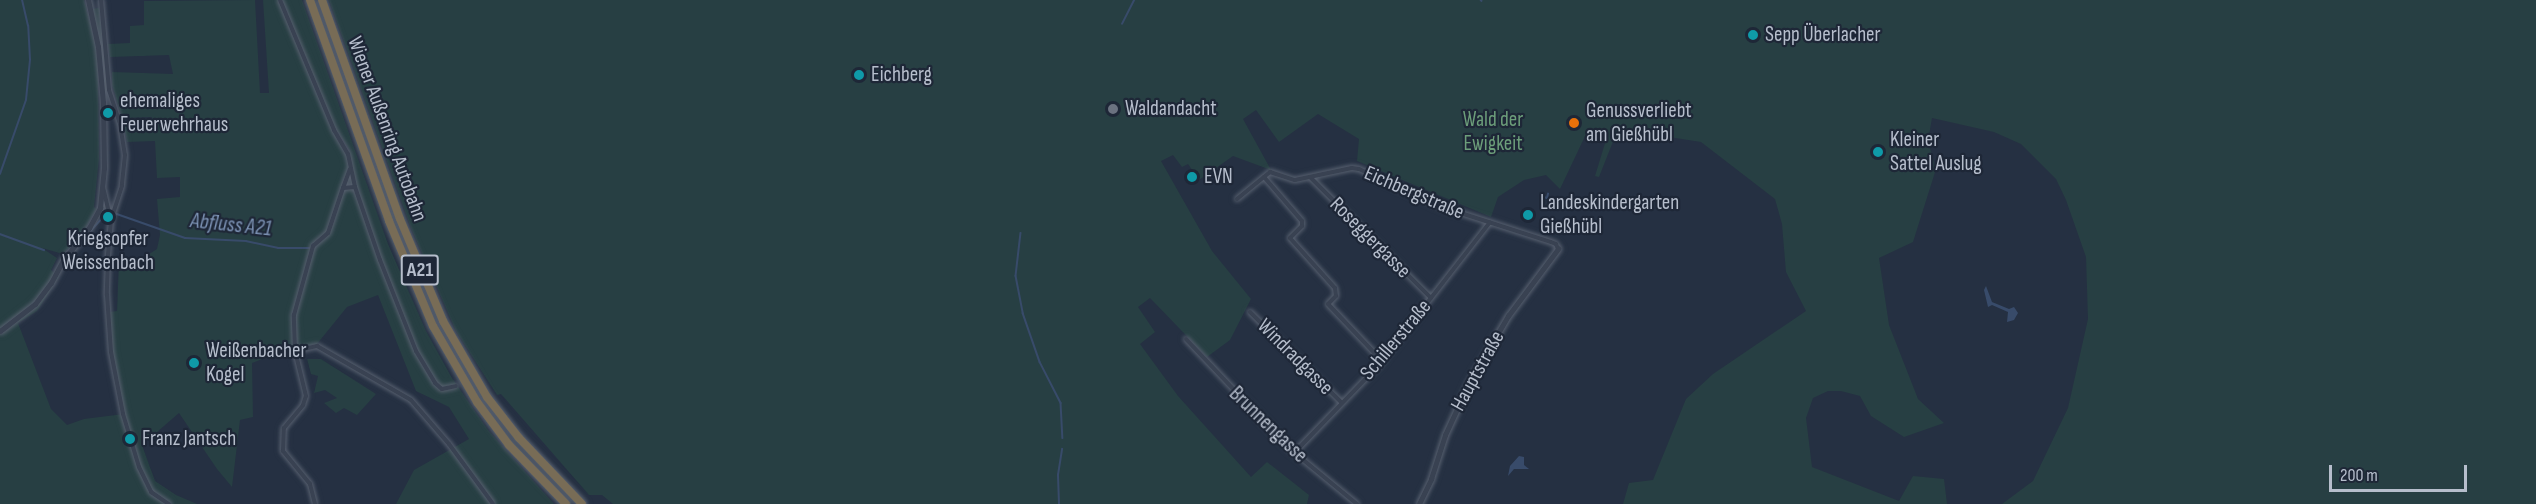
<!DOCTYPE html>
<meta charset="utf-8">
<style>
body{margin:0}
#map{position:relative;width:2536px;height:504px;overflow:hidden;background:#253042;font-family:"Sofia Sans Condensed",sans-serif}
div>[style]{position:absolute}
.green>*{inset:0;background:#273f43}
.water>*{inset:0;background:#384b6a}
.stream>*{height:1.5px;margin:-0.75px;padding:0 0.75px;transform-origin:0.75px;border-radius:0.75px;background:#384b6a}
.roads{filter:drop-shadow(0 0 2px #57606f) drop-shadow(0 0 2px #57606f)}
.minor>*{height:4px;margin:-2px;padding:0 2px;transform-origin:2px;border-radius:2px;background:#394252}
.tertiary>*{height:4.5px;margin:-2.25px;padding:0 2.25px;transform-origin:2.25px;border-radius:2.25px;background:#394252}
.motorway>*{height:8px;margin:-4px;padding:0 4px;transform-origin:4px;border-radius:4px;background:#786c56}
.dots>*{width:16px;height:16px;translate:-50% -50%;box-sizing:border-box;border:3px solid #1e2737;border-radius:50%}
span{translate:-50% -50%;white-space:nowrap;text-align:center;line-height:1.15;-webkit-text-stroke:4.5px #1e2737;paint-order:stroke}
.shield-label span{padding:2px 4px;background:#1e2737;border:2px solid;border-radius:4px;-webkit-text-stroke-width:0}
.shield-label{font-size:20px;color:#b6becc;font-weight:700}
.poi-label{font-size:21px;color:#b6becc}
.left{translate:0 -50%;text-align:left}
.park-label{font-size:21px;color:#6c9e7a}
.street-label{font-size:21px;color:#b6becc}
.water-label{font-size:22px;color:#7c92b4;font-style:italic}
.scale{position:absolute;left:2329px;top:465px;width:138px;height:27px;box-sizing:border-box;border:3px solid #b6becc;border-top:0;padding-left:8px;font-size:18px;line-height:21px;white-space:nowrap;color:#b6becc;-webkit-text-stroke:4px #1e2737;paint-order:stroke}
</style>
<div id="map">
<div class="green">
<div style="clip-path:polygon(evenodd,0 0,84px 0,94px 37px,98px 64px,99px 158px,94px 207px,96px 209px,85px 229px,63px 254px,42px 248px,57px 258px,51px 270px,59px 277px,37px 311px,18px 323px,51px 409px,67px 425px,84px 419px,124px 414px,113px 351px,110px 312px,117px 311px,119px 262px,140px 260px,157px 249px,160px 235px,157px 199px,180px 197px,180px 177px,157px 178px,155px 141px,127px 142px,123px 123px,152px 123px,152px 117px,122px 118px,112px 85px,112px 72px,173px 74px,169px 55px,110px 57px,108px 44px,130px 43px,130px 26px,144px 25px,144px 1px,255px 0,260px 93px,269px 93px,263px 0,302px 0,388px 244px,426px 331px,452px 378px,488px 430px,554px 504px,396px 504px,414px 470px,469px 439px,449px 407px,416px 391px,378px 295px,347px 307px,317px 344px,291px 348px,252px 363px,253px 417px,240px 420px,232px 487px,217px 469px,179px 413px,142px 445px,155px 481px,176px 495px,197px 504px,0 504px,0 0,338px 132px,349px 149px,353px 166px,348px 167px,348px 157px,337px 139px,338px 132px)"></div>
<div style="clip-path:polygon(329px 0,2536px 0,2536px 504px,2002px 504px,2033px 481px,2068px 408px,2088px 319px,2086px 257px,2066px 200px,2056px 179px,2021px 144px,1994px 132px,1932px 118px,1928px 141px,1936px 169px,1913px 242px,1879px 258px,1889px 325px,1918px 399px,1944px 423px,1904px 437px,1871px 416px,1860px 396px,1841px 391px,1828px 391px,1813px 398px,1806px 418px,1812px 467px,1899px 501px,1913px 476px,1944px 479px,1947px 504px,1623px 504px,1629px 483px,1653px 480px,1686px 399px,1713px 374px,1806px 311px,1786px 272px,1782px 224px,1775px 199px,1701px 142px,1618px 129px,1599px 177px,1595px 176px,1606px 140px,1587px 132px,1560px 189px,1546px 175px,1524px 180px,1498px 197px,1491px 217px,1357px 161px,1359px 139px,1318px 114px,1279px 142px,1256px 110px,1243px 119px,1271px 170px,1233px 156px,1199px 180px,1188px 164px,1182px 167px,1173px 155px,1161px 161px,1212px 251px,1251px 299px,1230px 340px,1207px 357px,1150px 298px,1138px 307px,1155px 332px,1140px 344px,1178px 396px,1251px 477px,1267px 462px,1309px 495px,1307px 504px,613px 504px,602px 495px,589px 495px,501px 394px,497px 395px,456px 331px,411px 228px)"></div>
<div style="clip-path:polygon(99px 8px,108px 88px,104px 96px,93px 9px)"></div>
<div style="clip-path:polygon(307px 359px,321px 359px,376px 394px,357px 415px,344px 408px,336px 413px,324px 403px,337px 398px,325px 390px,314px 393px,318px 376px,311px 374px)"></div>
</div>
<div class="water">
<div style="clip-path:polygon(1986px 286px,1992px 302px,2009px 309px,2014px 307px,2018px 313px,2014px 320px,2007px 322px,2008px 312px,1992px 305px,1988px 307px,1984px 290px)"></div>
<div style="clip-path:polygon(1519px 456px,1524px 457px,1524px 465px,1529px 469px,1514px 469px,1508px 476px,1510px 466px)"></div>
</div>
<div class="stream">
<div style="left:1481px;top:0;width:1px;rotate:45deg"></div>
<div style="left:1122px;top:24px;width:27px;rotate:-63deg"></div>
<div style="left:0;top:174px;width:78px;rotate:-70.6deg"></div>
<div style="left:26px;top:100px;width:40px;rotate:-84.3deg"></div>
<div style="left:30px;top:60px;width:34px;rotate:-93deg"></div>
<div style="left:28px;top:26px;width:27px;rotate:-103deg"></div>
<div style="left:1544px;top:197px;width:3px;rotate:18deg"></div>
<div style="left:1547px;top:198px;width:4px;rotate:-76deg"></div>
<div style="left:117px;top:214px;width:72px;rotate:19.4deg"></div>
<div style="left:185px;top:238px;width:61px;rotate:2.8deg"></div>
<div style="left:246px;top:241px;width:33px;rotate:12deg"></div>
<div style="left:278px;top:248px;width:31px"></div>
<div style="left:1021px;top:233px;width:43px;rotate:96.6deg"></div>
<div style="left:1016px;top:276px;width:38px;rotate:79deg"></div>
<div style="left:1023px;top:313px;width:52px;rotate:70.9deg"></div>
<div style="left:1040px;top:362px;width:46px;rotate:62.9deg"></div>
<div style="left:1061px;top:403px;width:35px;rotate:87deg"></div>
<div style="left:0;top:234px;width:47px;rotate:20deg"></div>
<div style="left:78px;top:245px;width:38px;rotate:-48deg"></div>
<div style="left:1059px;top:504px;width:29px;rotate:-92deg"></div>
<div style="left:1058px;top:475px;width:26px;rotate:-81deg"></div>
</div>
<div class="roads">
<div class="minor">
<div style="left:101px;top:0;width:90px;rotate:84.9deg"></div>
<div style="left:109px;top:90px;width:36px;rotate:72deg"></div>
<div style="left:120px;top:124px;width:31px;rotate:81deg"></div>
<div style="left:125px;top:155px;width:31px;rotate:96deg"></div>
<div style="left:122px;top:186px;width:36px;rotate:108deg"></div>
<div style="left:111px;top:220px;width:38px;rotate:95deg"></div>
<div style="left:108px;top:258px;width:37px;rotate:92deg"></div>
<div style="left:107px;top:295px;width:57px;rotate:86deg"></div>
<div style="left:111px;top:352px;width:63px;rotate:79deg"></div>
<div style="left:123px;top:414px;width:55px;rotate:73.2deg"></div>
<div style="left:139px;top:467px;width:28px;rotate:64deg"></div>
<div style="left:151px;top:492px;width:22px;rotate:34deg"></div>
<div style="left:280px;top:0;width:141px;rotate:67.4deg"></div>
<div style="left:334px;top:130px;width:28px;rotate:60deg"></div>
<div style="left:348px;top:154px;width:34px;rotate:78deg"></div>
<div style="left:355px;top:187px;width:77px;rotate:71.1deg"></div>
<div style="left:380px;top:260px;width:98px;rotate:68.4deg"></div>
<div style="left:416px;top:351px;width:37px;rotate:59deg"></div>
<div style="left:435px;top:383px;width:9px;rotate:41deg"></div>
<div style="left:442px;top:389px;width:14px;rotate:-12deg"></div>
<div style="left:1264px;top:177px;width:58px;rotate:49.2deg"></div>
<div style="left:1302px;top:221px;width:5px;rotate:90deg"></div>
<div style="left:1302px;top:226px;width:17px;rotate:135deg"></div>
<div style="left:1290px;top:238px;width:67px;rotate:48deg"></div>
<div style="left:1335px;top:288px;width:8px;rotate:83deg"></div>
<div style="left:1336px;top:296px;width:11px;rotate:135deg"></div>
<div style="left:1328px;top:304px;width:79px;rotate:46.5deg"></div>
<div style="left:1310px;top:177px;width:171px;rotate:45deg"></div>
<div style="left:103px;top:187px;width:32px;rotate:77deg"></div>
<div style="left:343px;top:188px;width:20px;rotate:-70deg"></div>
<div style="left:1237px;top:199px;width:43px;rotate:-39.3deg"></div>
<div style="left:1270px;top:172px;width:26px;rotate:18deg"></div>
<div style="left:1295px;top:180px;width:58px;rotate:-11.9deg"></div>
<div style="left:1352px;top:168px;width:7px;rotate:8deg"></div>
<div style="left:1359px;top:169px;width:91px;rotate:24.6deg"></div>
<div style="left:1442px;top:207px;width:114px;rotate:17.8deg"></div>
<div style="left:1551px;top:242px;width:5px;rotate:22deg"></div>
<div style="left:1556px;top:244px;width:5px;rotate:68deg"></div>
<div style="left:1250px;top:312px;width:128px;rotate:44.7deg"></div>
<div style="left:1186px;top:339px;width:151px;rotate:46.6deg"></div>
<div style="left:1290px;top:449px;width:87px;rotate:39.4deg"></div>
<div style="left:295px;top:351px;width:23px;rotate:-13deg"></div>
<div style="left:317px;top:346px;width:108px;rotate:29.9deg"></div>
<div style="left:411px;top:400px;width:58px;rotate:49.2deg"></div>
<div style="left:449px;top:444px;width:74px;rotate:53.7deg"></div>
<div style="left:1295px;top:452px;width:120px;rotate:-46deg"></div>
<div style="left:1378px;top:366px;width:182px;rotate:-52.1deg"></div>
<div style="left:315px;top:504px;width:21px;rotate:-104deg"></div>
<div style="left:310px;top:484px;width:43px;rotate:-129.3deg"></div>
<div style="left:283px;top:451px;width:23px;rotate:-88deg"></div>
<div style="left:284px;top:428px;width:30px;rotate:-50deg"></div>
<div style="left:303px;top:405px;width:9px;rotate:-72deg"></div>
<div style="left:306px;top:396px;width:46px;rotate:-103.7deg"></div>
<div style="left:295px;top:351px;width:36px;rotate:-92deg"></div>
<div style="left:294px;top:315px;width:72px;rotate:-74.6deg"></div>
<div style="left:313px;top:246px;width:20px;rotate:-41deg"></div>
<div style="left:328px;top:233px;width:47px;rotate:-71.6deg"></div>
<div style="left:343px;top:188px;width:12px;rotate:-5deg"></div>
</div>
<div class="tertiary">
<div style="left:0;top:331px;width:44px;rotate:-37.6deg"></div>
<div style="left:35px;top:304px;width:26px;rotate:-53deg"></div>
<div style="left:51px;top:283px;width:27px;rotate:-62deg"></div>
<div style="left:64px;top:259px;width:40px;rotate:-51deg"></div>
<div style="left:89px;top:228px;width:23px;rotate:-61deg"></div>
<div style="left:100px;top:208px;width:40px;rotate:-84.3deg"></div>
<div style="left:104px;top:168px;width:65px;rotate:-90.9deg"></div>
<div style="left:103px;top:103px;width:56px;rotate:-95.1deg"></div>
<div style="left:98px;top:47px;width:48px;rotate:-102deg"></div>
<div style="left:1419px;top:504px;width:28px;rotate:-64deg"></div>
<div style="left:1431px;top:479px;width:46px;rotate:-72.3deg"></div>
<div style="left:1445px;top:435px;width:57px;rotate:-65.2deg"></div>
<div style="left:1469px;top:383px;width:78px;rotate:-59.8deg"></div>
<div style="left:1508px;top:316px;width:84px;rotate:-53.3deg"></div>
</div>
<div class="motorway">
<div style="left:310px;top:0;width:235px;rotate:70.3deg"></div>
<div style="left:389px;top:221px;width:114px;rotate:67.3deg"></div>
<div style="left:433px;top:326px;width:88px;rotate:59.9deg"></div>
<div style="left:477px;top:402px;width:54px;rotate:53.3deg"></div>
<div style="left:509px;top:445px;width:82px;rotate:46deg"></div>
<div style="left:322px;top:0;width:232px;rotate:70.4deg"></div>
<div style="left:400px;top:219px;width:111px;rotate:67.1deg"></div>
<div style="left:443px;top:321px;width:88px;rotate:59.9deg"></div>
<div style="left:487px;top:397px;width:52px;rotate:52deg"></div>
<div style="left:519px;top:438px;width:91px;rotate:46.3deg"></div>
</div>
</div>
<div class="dots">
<div style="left:1753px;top:35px;background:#0f9aa8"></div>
<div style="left:859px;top:75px;background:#0f9aa8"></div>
<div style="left:1113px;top:109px;background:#6b7280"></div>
<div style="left:108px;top:113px;background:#0f9aa8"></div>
<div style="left:1574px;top:123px;background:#e8710a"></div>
<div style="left:1878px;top:152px;background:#0f9aa8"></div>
<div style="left:1192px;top:177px;background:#0f9aa8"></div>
<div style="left:1528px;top:215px;background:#0f9aa8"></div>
<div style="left:108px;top:217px;background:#0f9aa8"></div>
<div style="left:194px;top:363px;background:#0f9aa8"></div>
<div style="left:130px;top:439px;background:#0f9aa8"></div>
</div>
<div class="shield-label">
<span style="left:420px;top:270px">A21</span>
</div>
<div class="poi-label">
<span class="left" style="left:1765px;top:35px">Sepp Überlacher</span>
<span class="left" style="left:871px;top:75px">Eichberg</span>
<span class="left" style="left:120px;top:113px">ehemaliges<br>Feuerwehrhaus</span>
<span class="left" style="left:1125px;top:109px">Waldandacht</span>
<span class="left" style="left:1586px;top:123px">Genussverliebt<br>am Gießhübl</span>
<span class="left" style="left:1890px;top:152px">Kleiner<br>Sattel Auslug</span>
<span class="left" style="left:1204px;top:177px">EVN</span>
<span class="left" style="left:1540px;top:215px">Landeskindergarten<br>Gießhübl</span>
<span style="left:108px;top:251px">Kriegsopfer<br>Weissenbach</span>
<span class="left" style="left:206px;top:363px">Weißenbacher<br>Kogel</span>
<span class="left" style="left:142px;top:439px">Franz Jantsch</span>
</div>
<div class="park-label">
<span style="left:1493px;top:132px">Wald der<br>Ewigkeit</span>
</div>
<div class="street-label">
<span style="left:387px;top:129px;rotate:70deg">Wiener Außenring Autobahn</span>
<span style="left:1414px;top:193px;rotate:23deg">Eichbergstraße</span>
<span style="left:1370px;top:238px;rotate:45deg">Roseggergasse</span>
<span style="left:1396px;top:340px;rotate:-50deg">Schillerstraße</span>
<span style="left:1295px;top:357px;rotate:45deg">Windradgasse</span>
<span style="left:1478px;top:371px;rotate:-61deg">Hauptstraße</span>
<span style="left:1268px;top:425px;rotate:44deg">Brunnengasse</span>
</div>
<div class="water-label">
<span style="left:231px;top:225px;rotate:6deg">Abfluss A21</span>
</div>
<div class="scale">200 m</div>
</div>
